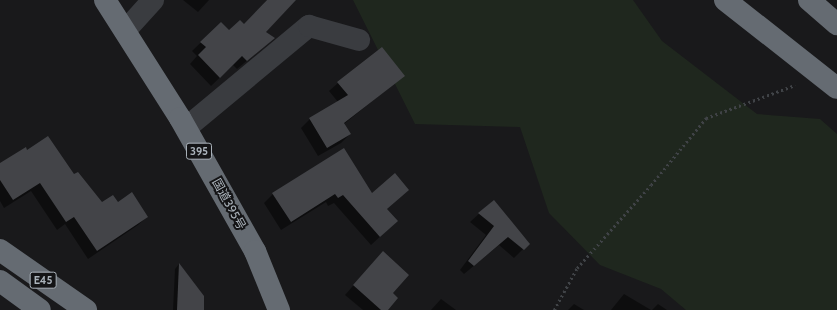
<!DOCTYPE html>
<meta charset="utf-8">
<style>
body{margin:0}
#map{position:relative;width:837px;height:310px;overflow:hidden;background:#19191b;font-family:Cabin,"Noto Sans JP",sans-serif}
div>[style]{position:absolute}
.green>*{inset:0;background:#1f271e}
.shadow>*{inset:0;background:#0007}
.building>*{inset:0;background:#434448}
.path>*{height:2.5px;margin-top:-1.25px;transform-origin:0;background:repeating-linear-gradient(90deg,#404347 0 2px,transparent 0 5px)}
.street>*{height:22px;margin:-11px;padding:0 11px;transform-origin:11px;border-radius:11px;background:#3a3c40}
.highway>*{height:22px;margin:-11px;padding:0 11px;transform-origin:11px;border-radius:11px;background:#656b72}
span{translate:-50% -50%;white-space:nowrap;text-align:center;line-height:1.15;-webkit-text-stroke:4px #141416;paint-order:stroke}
.shield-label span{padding:1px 3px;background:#141416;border:1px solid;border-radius:3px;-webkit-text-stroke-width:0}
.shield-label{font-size:11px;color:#abb3bb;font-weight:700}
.street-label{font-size:12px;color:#abb3bb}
</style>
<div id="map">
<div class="green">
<div style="clip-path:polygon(353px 0,633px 0,662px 41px,757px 114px,820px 119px,837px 134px,837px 310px,686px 310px,661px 289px,600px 265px,549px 213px,520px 127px,415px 124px)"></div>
</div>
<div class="shadow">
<div style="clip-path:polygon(183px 0,209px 0,198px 12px)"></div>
<div style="clip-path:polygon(267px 0,295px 0,265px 32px,274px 38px,237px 69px,233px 65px,211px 86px,190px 64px,197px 56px,192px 51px,221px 23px,229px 31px,244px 25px)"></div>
<div style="clip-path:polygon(403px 76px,344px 124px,350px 134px,341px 143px,318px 156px,301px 128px,310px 119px,338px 102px,329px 91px,338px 83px)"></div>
<div style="clip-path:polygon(344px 149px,371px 195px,408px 190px,386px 210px,397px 221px,371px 245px,334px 203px,328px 206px,326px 202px,281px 230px,264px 203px,273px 194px)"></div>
<div style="clip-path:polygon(27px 151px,73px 176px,101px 204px,118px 203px,147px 217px,138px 225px,88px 259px,65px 224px,57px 230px,31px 191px,4px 208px,0 201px,0 164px)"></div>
<div style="clip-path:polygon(493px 201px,529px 243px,514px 258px,499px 245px,464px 274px,460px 270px,486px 235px,470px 222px)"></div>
<div style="clip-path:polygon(374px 262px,386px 310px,363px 310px,345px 295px)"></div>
<div style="clip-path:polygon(179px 264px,203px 310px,173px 310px,175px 269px)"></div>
<div style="clip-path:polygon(624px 294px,651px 310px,611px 310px)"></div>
<div style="clip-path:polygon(441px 299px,456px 310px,431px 310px)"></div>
<div style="clip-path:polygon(574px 304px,584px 310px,568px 310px)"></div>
<div style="clip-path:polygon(658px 304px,667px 310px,652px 310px)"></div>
</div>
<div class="building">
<div style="clip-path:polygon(267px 0,296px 0,266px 32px,275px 38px,247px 61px,242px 56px,220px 78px,198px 55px,206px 47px,200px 42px,221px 22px,229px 30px,240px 20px,244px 24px)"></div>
<div style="clip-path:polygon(382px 47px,405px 76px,344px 123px,351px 134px,327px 148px,309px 118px,348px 95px,337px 82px)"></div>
<div style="clip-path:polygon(48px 136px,74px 174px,78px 172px,102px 202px,113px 195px,118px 202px,132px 192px,148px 217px,97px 251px,74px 217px,66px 222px,40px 183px,13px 200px,0 180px,0 163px,26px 147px,27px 150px)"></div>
<div style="clip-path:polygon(344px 148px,372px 193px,395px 173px,409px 190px,387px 209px,398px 221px,380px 237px,343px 195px,338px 198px,335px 194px,291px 222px,272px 193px)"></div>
<div style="clip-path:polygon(494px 200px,530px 244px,524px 250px,508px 237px,474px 266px,468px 261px,494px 226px,478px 213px)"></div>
<div style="clip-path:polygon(383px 251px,409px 275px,393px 293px,398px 298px,388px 310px,381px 310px,353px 285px)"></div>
<div style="clip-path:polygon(179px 263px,204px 296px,204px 310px,177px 310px)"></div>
</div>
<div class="path">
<div style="left:554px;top:310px;width:48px;rotate:-61.3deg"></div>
<div style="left:577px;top:268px;width:111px;rotate:-48.3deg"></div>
<div style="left:651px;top:185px;width:87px;rotate:-50.6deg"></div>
<div style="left:706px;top:118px;width:95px;rotate:-20.3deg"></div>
</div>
<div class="street">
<div style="left:125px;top:31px;width:42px;rotate:-47.9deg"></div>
<div style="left:186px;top:128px;width:160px;rotate:-39.7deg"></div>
<div style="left:309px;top:26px;width:52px;rotate:15.6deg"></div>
</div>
<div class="highway">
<div style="left:105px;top:0;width:140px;rotate:57.6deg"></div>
<div style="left:180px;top:118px;width:153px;rotate:60.6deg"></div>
<div style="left:255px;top:251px;width:64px;rotate:67.9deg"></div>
<div style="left:725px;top:0;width:142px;rotate:38.2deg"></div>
<div style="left:809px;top:0;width:37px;rotate:41deg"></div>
<div style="left:0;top:250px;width:105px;rotate:34.9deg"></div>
<div style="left:0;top:281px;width:49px;rotate:35.9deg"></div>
</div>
<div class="shield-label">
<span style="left:199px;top:151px">395</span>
<span style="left:43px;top:280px">E45</span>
</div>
<div class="street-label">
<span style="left:229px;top:204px;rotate:61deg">国道395号</span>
</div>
</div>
